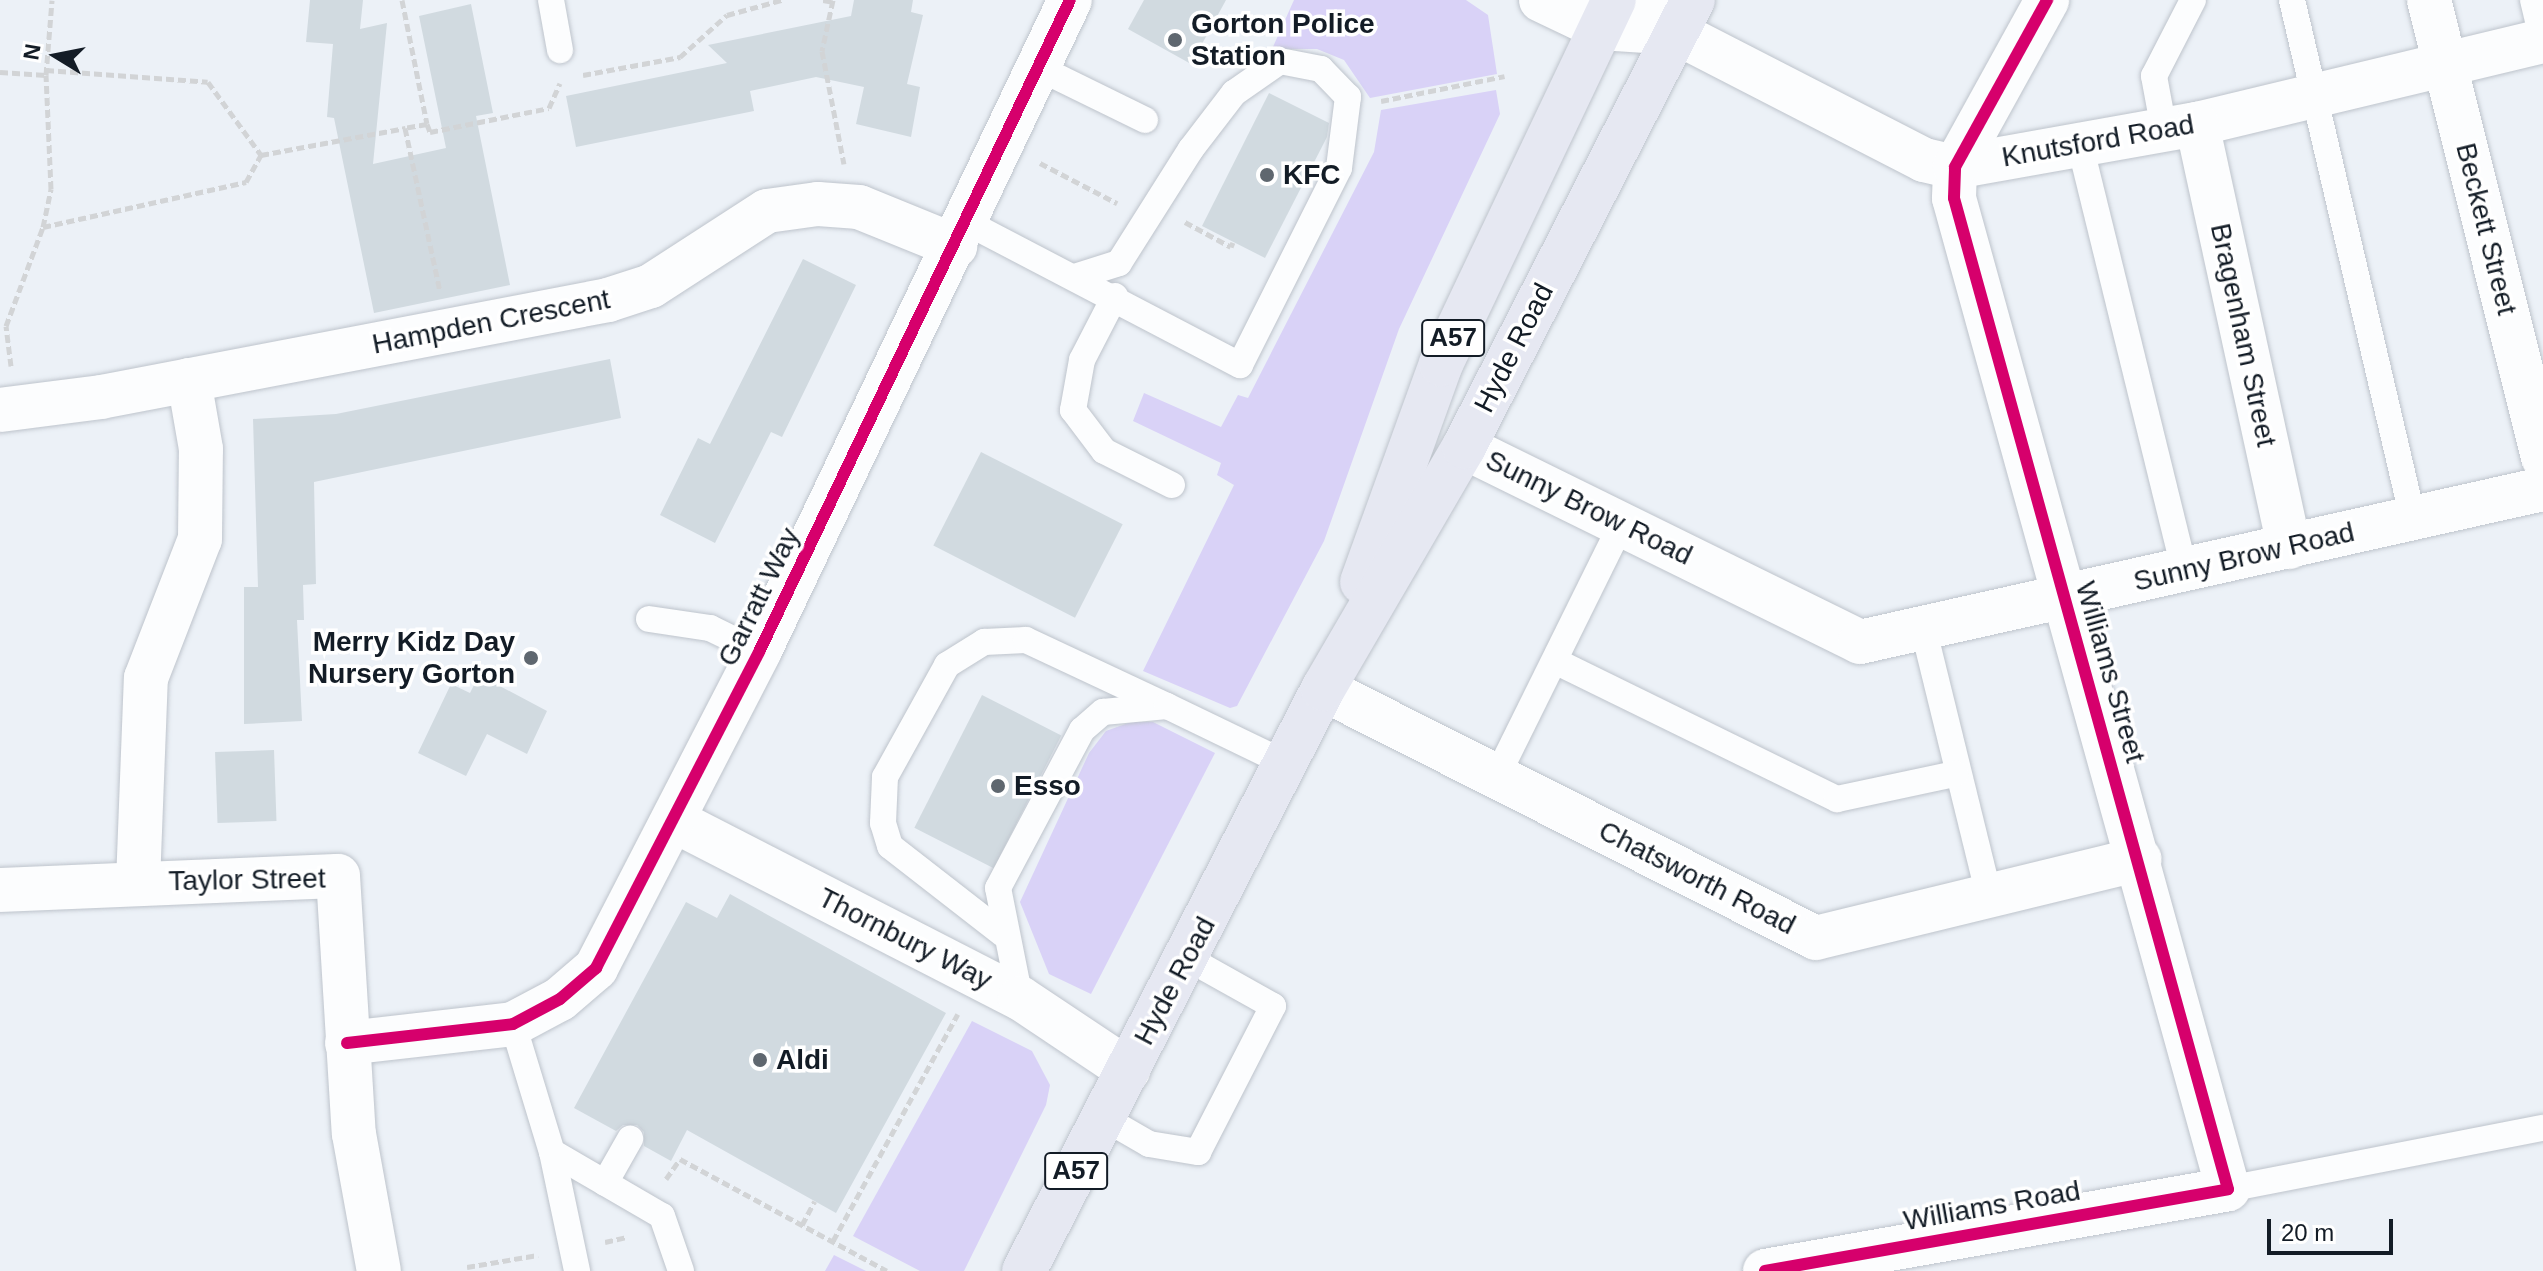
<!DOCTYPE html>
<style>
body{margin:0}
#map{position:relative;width:2543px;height:1271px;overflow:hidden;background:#ecf1f7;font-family:Arial,sans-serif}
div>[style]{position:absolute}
.green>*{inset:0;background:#d9d2f7}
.building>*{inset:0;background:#d1dae0;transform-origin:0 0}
.path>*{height:5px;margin-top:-2.5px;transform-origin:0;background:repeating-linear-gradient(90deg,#d2d4d6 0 8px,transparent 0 12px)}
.roads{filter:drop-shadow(0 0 2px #bec4cc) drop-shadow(0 0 2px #bec4cc)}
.lane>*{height:26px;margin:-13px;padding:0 13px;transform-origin:13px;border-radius:13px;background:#fcfdfe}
.street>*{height:44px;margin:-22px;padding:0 22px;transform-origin:22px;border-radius:22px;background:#fcfdfe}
.highway>*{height:44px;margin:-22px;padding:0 22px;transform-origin:22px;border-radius:22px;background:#e6e8f2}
.cycleway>*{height:12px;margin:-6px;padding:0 6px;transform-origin:6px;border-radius:6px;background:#d6006c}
.dots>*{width:22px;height:22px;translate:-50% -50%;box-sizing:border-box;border:4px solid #fff;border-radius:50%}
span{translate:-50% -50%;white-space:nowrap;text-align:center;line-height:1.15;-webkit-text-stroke:7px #fff;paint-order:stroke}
.shield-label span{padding:2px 6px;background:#fff;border:2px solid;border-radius:6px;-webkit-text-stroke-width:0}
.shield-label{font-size:26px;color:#131c26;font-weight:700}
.poi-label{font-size:28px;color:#131c26;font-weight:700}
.left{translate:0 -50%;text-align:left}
.right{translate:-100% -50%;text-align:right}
.street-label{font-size:28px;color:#131c26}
.north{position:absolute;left:16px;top:16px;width:80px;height:80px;-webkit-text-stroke:6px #fff;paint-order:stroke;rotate:280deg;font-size:22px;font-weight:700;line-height:32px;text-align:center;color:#131c26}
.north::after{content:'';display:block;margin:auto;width:28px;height:36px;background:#131c26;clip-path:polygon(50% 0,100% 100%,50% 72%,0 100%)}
.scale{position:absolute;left:2267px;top:1219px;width:126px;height:36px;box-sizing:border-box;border:4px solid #131c26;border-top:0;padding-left:10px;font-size:24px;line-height:28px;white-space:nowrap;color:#131c26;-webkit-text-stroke:6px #fff;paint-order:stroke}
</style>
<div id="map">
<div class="green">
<div style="clip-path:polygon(1294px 0,1466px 0,1488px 15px,1497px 74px,1370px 98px,1344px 60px,1317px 49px,1272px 49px)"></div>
<div style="clip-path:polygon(1496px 90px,1500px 114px,1399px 329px,1324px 541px,1237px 706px,1230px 708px,1143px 671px,1234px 485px,1217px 475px,1221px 463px,1133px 421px,1144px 393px,1221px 427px,1238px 395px,1248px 398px,1374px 152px,1381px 110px)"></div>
<div style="clip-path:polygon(1131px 722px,1153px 722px,1215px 753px,1091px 994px,1049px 974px,1020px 902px,1089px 753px,1106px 731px)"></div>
<div style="clip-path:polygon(972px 1021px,1032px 1051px,1050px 1085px,1046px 1105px,964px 1271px,920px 1271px,853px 1236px)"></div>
<div style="clip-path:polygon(834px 1255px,866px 1271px,825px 1271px)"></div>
</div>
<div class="building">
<div style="clip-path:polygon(310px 0,363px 0,360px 29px,387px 23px,373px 164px,446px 148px,419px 16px,471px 4px,493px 113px,476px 116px,510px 285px,374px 313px,334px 118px,327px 117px,333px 44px,306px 42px)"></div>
<div style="clip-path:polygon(854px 0,913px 0,911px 12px,923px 15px,907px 84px,920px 87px,911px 137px,856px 124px,864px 87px,816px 77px,750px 91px,754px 111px,576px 147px,566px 96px,727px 63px,708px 45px,851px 16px)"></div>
<div style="clip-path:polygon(1144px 0,1226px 0,1191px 64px,1128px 29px)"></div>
<div style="clip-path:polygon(1269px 93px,1329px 123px,1327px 137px,1265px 258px,1202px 226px)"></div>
<div style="clip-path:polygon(803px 259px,856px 285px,782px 437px,771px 432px,715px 543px,660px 515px,698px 438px,710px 444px)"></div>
<div style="clip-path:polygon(610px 359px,621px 418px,314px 482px,316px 584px,303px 585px,304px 620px,297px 620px,302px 721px,244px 724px,244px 587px,258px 587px,253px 419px,336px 414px)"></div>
<div style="left:981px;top:452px;width:159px;height:105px;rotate:27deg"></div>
<div style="clip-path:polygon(479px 675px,547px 711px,527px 754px,487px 734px,466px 776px,418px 753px,451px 684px,470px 693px)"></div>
<div style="left:982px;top:695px;width:89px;height:149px;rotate:27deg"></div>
<div style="left:274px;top:750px;width:71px;height:59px;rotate:88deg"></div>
<div style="clip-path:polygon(730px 894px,946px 1013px,836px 1213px,687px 1130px,671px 1161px,644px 1146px,644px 1132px,637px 1125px,623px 1125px,616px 1131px,574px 1108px,686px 902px,717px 918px)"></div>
</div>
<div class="path">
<div style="left:402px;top:0;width:126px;rotate:78.6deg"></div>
<div style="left:427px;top:124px;width:22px;rotate:170deg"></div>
<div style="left:405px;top:128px;width:167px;rotate:77.9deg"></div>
<div style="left:823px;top:0;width:10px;rotate:11deg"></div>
<div style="left:833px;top:0;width:52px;rotate:102.2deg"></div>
<div style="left:822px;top:51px;width:115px;rotate:79deg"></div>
<div style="left:46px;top:70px;width:162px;rotate:4.2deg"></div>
<div style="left:208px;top:82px;width:90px;rotate:54deg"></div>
<div style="left:0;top:72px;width:46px;rotate:3.7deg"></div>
<div style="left:583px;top:75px;width:99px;rotate:-10.5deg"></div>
<div style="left:680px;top:57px;width:63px;rotate:-41.8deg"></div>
<div style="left:727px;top:15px;width:57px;rotate:-15.3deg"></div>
<div style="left:1381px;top:101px;width:126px;rotate:-11.4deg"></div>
<div style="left:427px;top:124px;width:9px;rotate:69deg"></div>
<div style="left:430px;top:132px;width:121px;rotate:-11.4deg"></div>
<div style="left:549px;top:108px;width:27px;rotate:-66deg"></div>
<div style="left:1040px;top:163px;width:87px;rotate:27.5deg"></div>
<div style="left:1185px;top:222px;width:52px;rotate:28.5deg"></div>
<div style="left:1231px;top:247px;width:5px;rotate:-68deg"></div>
<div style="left:43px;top:227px;width:208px;rotate:-12.5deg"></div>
<div style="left:246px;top:182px;width:31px;rotate:-61deg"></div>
<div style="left:261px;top:155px;width:147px;rotate:-10.6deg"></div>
<div style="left:11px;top:366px;width:40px;rotate:-97.1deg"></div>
<div style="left:6px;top:326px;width:106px;rotate:-69.5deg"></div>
<div style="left:43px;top:227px;width:39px;rotate:-78deg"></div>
<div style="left:51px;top:189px;width:114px;rotate:-92.5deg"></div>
<div style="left:46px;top:75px;width:75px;rotate:-85.4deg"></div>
<div style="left:666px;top:1179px;width:24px;rotate:-55deg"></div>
<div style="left:680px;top:1159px;width:235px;rotate:28.4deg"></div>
<div style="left:802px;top:1225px;width:27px;rotate:-62deg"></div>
<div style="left:833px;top:1241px;width:259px;rotate:-61.2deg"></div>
<div style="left:605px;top:1242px;width:23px;rotate:-13deg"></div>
<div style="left:467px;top:1267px;width:72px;rotate:-9.6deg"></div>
</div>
<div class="roads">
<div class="lane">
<div style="left:551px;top:0;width:51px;rotate:79.8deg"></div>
<div style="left:2292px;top:0;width:533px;rotate:76.88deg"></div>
<div style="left:2533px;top:0;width:43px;rotate:76.6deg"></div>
<div style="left:1039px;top:68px;width:118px;rotate:26.1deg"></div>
<div style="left:2164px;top:130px;width:55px;rotate:-100.5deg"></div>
<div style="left:2154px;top:76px;width:85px;rotate:-62.8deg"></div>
<div style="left:2080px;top:145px;width:439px;rotate:76.2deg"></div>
<div style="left:968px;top:223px;width:307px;rotate:27.6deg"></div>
<div style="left:1240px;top:365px;width:220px;rotate:-63.3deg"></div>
<div style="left:1339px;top:168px;width:72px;rotate:-82.8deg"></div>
<div style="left:1348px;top:97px;width:39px;rotate:-134deg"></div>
<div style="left:1321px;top:69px;width:42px;rotate:-169deg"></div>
<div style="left:1280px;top:61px;width:56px;rotate:145.2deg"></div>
<div style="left:1234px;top:93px;width:71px;rotate:127.5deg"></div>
<div style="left:1191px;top:149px;width:135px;rotate:122.3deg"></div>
<div style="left:1119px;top:263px;width:43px;rotate:162.4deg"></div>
<div style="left:1115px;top:296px;width:72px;rotate:117.3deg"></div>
<div style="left:1082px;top:360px;width:51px;rotate:100.2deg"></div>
<div style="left:1073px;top:410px;width:51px;rotate:52.9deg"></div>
<div style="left:1104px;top:451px;width:76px;rotate:26.6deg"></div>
<div style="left:649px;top:619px;width:62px;rotate:8.4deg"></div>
<div style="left:710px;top:628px;width:55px;rotate:26.1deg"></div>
<div style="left:1923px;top:627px;width:280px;rotate:76.2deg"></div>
<div style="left:1555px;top:661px;width:314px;rotate:26.1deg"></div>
<div style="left:1837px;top:799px;width:121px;rotate:-12deg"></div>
<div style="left:1497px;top:776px;width:282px;rotate:-63.7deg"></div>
<div style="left:1003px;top:934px;width:143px;rotate:-142.1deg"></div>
<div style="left:890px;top:846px;width:24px;rotate:-107deg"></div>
<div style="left:883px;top:823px;width:46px;rotate:-87.5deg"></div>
<div style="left:885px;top:777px;width:128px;rotate:-61deg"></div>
<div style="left:947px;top:665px;width:44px;rotate:-31.9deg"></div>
<div style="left:984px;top:642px;width:42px;rotate:-2.7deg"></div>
<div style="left:1026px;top:640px;width:156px;rotate:25.1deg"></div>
<div style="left:1020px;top:998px;width:112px;rotate:-101.3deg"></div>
<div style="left:998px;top:888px;width:179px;rotate:-62deg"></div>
<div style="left:1082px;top:730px;width:28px;rotate:-41deg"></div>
<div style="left:1103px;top:712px;width:64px;rotate:-5.4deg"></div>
<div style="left:1167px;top:706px;width:133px;rotate:25.8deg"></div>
<div style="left:513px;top:1024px;width:134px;rotate:73.1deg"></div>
<div style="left:552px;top:1152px;width:122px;rotate:78.1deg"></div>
<div style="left:1104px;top:1118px;width:52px;rotate:30deg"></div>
<div style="left:1149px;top:1144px;width:50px;rotate:9.3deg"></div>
<div style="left:1198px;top:1152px;width:164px;rotate:-62.8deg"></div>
<div style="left:1273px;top:1006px;width:98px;rotate:-150.8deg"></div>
<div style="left:552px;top:1152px;width:127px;rotate:30.2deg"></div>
<div style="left:662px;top:1216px;width:58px;rotate:70.9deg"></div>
<div style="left:605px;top:1183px;width:51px;rotate:-60.4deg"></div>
<div style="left:2228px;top:1189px;width:321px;rotate:-11deg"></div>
</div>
<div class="street">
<div style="left:1541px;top:0;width:65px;rotate:25.4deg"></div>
<div style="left:1600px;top:28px;width:77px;rotate:3.7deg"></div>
<div style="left:1642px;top:0;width:48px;rotate:43.3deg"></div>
<div style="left:1677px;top:33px;width:278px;rotate:27.2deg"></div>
<div style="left:1924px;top:160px;width:32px;rotate:13deg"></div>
<div style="left:1955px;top:167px;width:246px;rotate:-10.1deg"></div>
<div style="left:2197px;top:124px;width:356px;rotate:-13.5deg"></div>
<div style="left:2429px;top:0;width:472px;rotate:76deg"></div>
<div style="left:2197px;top:124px;width:433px;rotate:77.7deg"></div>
<div style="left:0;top:410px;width:102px;rotate:-7.3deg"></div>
<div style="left:101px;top:397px;width:516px;rotate:-10.83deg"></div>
<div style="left:608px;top:300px;width:45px;rotate:-18deg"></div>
<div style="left:651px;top:286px;width:138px;rotate:-32.9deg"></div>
<div style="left:767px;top:211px;width:51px;rotate:-7.8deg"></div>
<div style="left:818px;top:204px;width:41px;rotate:4.2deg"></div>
<div style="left:859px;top:207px;width:104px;rotate:22.1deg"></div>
<div style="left:1464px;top:447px;width:441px;rotate:26.2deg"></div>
<div style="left:1860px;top:642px;width:700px;rotate:-12.63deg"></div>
<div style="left:1323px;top:689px;width:552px;rotate:26.8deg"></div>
<div style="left:1816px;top:938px;width:333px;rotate:-13.7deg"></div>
<div style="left:675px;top:821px;width:388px;rotate:27.2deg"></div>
<div style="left:1020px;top:998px;width:130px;rotate:33.7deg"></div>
<div style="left:138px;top:883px;width:205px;rotate:-87.8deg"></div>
<div style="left:146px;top:678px;width:149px;rotate:-68.8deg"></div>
<div style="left:200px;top:539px;width:90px;rotate:-89.4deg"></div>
<div style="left:201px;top:449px;width:70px;rotate:-99.9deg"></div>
<div style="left:0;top:890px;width:338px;rotate:-2.4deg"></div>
<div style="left:338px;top:876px;width:258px;rotate:86.5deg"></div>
<div style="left:354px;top:1134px;width:139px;rotate:79.7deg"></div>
<div style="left:347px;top:1043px;width:167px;rotate:-6.5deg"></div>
<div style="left:513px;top:1024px;width:53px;rotate:-28deg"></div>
<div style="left:560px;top:999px;width:48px;rotate:-40.7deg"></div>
<div style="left:596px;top:968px;width:356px;rotate:-62.7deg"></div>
<div style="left:759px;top:652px;width:722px;rotate:-64.5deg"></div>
<div style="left:1765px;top:1271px;width:470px;rotate:-10deg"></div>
<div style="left:2228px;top:1189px;width:1028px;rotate:-105.46deg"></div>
<div style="left:1954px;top:198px;width:31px;rotate:-88deg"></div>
<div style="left:1955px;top:167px;width:191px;rotate:-61.1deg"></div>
</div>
<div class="highway">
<div style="left:1362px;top:582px;width:232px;rotate:-70.1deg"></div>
<div style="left:1441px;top:364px;width:403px;rotate:-64.6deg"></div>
<div style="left:1024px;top:1271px;width:654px;rotate:-62.81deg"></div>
<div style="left:1323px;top:689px;width:280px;rotate:-59.8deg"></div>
<div style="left:1464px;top:447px;width:502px;rotate:-62.87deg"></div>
</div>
</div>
<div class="cycleway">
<div style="left:347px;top:1043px;width:167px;rotate:-6.5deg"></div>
<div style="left:513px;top:1024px;width:53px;rotate:-28deg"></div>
<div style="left:560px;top:999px;width:48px;rotate:-40.7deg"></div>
<div style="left:596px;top:968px;width:356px;rotate:-62.7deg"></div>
<div style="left:759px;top:652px;width:722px;rotate:-64.5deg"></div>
<div style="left:1765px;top:1271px;width:470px;rotate:-10deg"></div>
<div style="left:2228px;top:1189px;width:1028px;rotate:-105.46deg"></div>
<div style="left:1954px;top:198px;width:31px;rotate:-88deg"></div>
<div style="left:1955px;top:167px;width:191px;rotate:-61.1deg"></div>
</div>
<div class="dots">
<div style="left:1175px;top:40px;background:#5f676f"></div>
<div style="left:1267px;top:175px;background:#5f676f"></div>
<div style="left:531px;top:658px;background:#5f676f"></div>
<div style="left:998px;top:786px;background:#5f676f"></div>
<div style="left:760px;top:1060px;background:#5f676f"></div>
</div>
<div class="shield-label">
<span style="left:1453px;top:338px">A57</span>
<span style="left:1076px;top:1171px">A57</span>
</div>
<div class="poi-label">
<span class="left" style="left:1191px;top:40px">Gorton Police<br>Station</span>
<span class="left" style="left:1283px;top:175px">KFC</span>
<span class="right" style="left:515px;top:658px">Merry Kidz Day<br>Nursery Gorton</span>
<span class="left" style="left:1014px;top:786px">Esso</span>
<span class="left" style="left:776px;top:1060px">Aldi</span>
</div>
<div class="street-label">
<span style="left:2098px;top:141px;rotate:-10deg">Knutsford Road</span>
<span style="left:2486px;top:229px;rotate:76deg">Beckett Street</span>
<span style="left:491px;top:322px;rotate:-11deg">Hampden Crescent</span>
<span style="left:2243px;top:335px;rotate:78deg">Bragenham Street</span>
<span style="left:1514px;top:348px;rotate:-63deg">Hyde Road</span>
<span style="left:1589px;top:508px;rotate:26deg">Sunny Brow Road</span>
<span style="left:2244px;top:557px;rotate:-13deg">Sunny Brow Road</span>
<span style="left:759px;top:597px;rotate:-64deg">Garratt Way</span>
<span style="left:2110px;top:672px;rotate:74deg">Williams Street</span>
<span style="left:1697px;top:878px;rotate:27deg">Chatsworth Road</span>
<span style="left:247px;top:880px;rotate:-1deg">Taylor Street</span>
<span style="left:905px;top:939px;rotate:27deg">Thornbury Way</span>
<span style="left:1175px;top:981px;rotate:-62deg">Hyde Road</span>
<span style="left:1992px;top:1206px;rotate:-10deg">Williams Road</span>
</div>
<div class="north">N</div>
<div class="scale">20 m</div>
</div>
